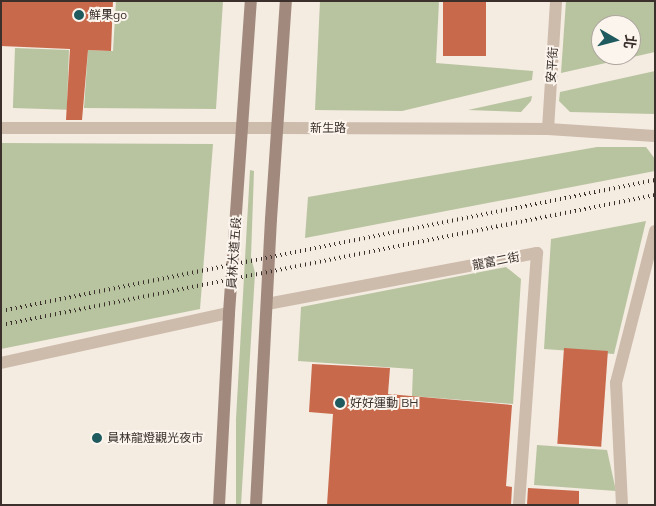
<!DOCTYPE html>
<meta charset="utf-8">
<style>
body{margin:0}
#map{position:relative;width:656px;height:506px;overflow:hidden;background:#f4ebe1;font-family:Mulish,"Noto Sans TC",sans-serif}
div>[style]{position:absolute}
.green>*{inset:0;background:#b8c4a0;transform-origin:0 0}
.building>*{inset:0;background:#c8694b;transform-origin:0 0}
.service>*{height:12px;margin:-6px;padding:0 6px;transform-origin:6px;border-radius:6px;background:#cdbbac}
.minor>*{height:12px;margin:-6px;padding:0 6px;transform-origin:6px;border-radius:6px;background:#cdbbac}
.tertiary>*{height:12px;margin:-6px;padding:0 6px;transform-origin:6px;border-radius:6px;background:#cdbbac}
.secondary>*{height:12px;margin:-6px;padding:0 6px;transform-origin:6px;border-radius:6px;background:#a18a7d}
.rail>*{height:4px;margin-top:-2px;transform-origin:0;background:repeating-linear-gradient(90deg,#3b302b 0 1px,transparent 0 5px)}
.dots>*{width:14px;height:14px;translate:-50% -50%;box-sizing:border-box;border:2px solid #fbf5ee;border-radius:50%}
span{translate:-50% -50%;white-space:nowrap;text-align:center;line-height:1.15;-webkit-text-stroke:4px #fbf5ee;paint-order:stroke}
.poi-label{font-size:12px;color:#3b302b}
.left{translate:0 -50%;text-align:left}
.street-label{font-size:12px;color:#3b302b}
.frame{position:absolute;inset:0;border:2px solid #3b302b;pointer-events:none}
.north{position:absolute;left:591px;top:15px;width:50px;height:50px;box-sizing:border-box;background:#fbf5ee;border:1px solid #aea6a0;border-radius:50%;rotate:98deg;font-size:14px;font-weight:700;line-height:20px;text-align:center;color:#3b302b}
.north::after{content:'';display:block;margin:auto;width:18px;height:22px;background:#1f5a5e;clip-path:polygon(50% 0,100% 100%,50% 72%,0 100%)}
</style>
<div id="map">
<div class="green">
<div style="clip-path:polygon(116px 1px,223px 1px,216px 109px,84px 108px,88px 50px,113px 51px)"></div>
<div style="clip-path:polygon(320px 1px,439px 1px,436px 63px,533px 71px,532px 80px,402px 111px,315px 110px)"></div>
<div style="clip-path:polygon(evenodd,566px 1px,655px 1px,655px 52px,561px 73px,566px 1px,601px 25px,631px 25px,631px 55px,601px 55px,601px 25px)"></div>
<div style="left:15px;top:48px;width:54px;height:60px;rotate:2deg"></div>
<div style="clip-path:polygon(655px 71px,655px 114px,570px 112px,559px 101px,560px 92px)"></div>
<div style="clip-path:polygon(532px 96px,531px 101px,521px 112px,468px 110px)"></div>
<div style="clip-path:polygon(1px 143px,213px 144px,200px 309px,1px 349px)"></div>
<div style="clip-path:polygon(597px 147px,646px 147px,655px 159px,655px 171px,305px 238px,308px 197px)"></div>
<div style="clip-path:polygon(250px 170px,254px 171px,251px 257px,255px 273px,241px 505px,236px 505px,236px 419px)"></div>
<div style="clip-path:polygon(646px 221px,614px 354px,544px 349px,551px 239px)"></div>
<div style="clip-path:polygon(506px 267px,521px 279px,513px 404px,412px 396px,413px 369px,298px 361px,301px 307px)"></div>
<div style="clip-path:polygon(537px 445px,607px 450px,616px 491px,534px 485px)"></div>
</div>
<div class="building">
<div style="clip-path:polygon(1px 1px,113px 1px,111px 51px,88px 50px,82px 120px,66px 120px,70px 49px,1px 46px)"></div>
<div style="left:443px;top:1px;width:43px;height:55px"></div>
<div style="left:564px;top:348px;width:44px;height:96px;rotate:4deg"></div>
<div style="clip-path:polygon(312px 364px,390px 368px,388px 394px,512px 405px,506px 486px,512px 487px,511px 505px,327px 505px,333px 414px,309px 412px)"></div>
<div style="clip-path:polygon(528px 488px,579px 491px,579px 505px,527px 505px)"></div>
</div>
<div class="service">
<div style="left:622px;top:505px;width:122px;rotate:-92.8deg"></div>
<div style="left:616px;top:383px;width:157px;rotate:-75.6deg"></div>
</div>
<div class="minor">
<div style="left:278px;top:128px;width:270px;rotate:0.2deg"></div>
<div style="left:548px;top:129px;width:107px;rotate:3.7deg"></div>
<div style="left:548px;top:129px;width:128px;rotate:-86.4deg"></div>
<div style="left:267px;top:304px;width:275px;rotate:-10.7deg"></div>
<div style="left:537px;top:253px;width:253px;rotate:94.1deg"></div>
<div style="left:1px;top:363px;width:233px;rotate:-12.4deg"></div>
</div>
<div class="tertiary">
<div style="left:1px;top:128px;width:277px"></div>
</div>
<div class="secondary">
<div style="left:219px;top:505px;width:192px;rotate:-87deg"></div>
<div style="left:229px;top:313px;width:313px;rotate:-86deg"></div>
<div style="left:256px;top:505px;width:286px;rotate:-87deg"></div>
<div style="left:271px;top:219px;width:219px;rotate:-86.1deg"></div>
</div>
<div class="rail">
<div style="left:1px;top:311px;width:667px;rotate:-11.33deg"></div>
<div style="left:1px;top:325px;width:667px;rotate:-11.24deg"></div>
</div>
<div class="dots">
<div style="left:79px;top:15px;background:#1f5a5e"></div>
<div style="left:340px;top:403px;background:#1f5a5e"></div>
<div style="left:97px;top:438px;background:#1f5a5e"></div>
</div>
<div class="poi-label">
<span class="left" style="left:89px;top:15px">鮮果go</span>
<span class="left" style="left:350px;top:403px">好好運動 BH</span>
<span class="left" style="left:107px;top:438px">員林龍燈觀光夜市</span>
</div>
<div class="street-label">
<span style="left:552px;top:65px;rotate:-86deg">安平街</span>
<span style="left:328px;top:128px">新生路</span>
<span style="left:234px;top:253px;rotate:-86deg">員林大道五段</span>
<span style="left:496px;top:261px;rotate:-11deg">龍富二街</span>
</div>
<div class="frame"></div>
<div class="north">北</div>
</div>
